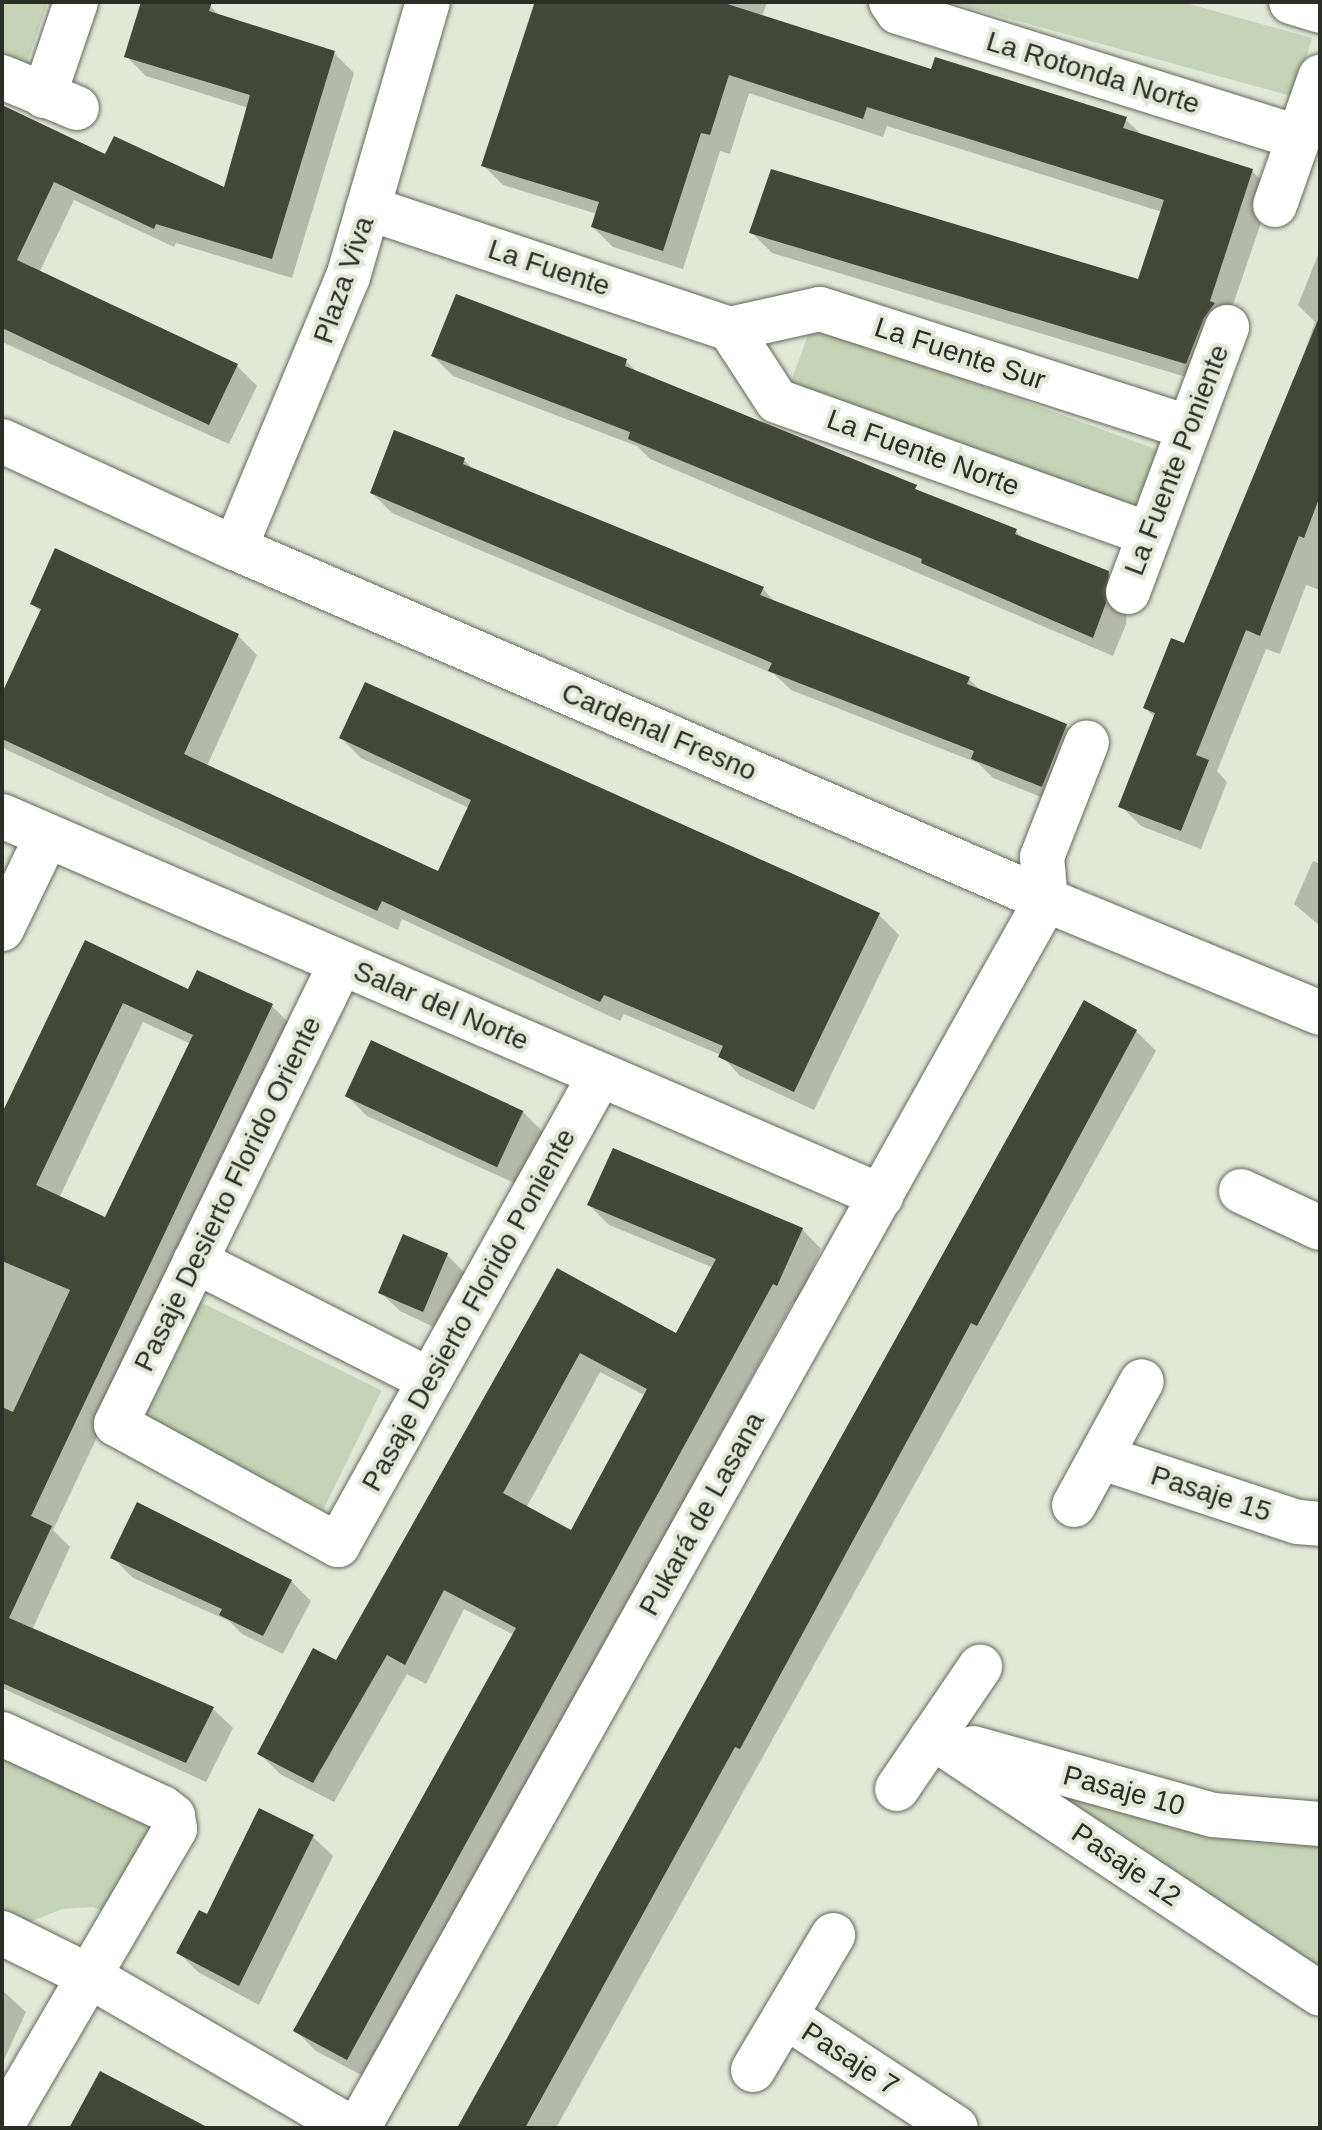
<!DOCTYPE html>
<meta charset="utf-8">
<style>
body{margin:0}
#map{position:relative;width:1322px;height:2130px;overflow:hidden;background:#e1e8d8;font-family:Helvetica,sans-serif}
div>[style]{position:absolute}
.green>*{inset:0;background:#c6d3b6;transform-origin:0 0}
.shadow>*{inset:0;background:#0003}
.building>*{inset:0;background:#42473a;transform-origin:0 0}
.roads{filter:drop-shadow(0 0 2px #62685a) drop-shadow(0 0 2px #62685a)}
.street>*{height:44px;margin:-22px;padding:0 22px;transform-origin:22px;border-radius:22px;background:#fff}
span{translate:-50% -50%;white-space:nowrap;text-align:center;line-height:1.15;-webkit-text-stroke:8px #e1e8d8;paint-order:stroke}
.street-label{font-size:28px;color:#2b2d27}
.frame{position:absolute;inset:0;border:4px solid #2b2d27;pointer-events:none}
</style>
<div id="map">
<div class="green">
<div style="clip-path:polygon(2px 2px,48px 2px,27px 63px,2px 53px)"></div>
<div style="clip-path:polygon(948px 2px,1182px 2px,1312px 38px,1295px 97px)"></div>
<div style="left:812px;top:324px;width:380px;height:69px;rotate:20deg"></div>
<div style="left:200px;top:1302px;width:202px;height:132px;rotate:26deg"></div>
<div style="clip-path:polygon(2px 1744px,160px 1823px,113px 1916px,93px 1907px,62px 1909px,27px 1923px,2px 1911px)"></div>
<div style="clip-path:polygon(1004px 1771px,1320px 1840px,1320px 1972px)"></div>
</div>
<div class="shadow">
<div style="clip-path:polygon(143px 2px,210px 6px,221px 17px,334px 53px,354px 73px,292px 278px,176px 243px,174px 247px,74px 200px,39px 273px,237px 366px,257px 386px,229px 444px,2px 342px,2px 105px,106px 156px,225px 190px,249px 108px,146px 76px,126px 56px)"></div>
<div style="clip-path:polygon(534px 2px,767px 2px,762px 17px,932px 72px,1125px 119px,1143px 136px,1252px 171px,1272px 191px,1206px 383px,772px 253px,752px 233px,1139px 281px,1162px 212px,887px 126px,883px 137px,749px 93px,730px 154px,720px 151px,683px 269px,613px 247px,593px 227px,597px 214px,503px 185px,483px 165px)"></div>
<div style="clip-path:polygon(1320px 250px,1320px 590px,1306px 585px,1280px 654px,1266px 649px,1217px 771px,1227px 782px,1201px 849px,1141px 826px,1121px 806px,1156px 718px,1145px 708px,1185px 646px,1282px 416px,1315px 322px,1298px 305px)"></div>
<div style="clip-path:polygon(433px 356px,626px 361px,639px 374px,1016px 531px,1026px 541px,1108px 573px,1128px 593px,1126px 624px,1113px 656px,650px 459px,637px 446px,453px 376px)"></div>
<div style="clip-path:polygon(464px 460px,476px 472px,763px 589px,777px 604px,969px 679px,983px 693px,1065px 725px,1085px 745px,1062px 805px,993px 778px,978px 763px,791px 690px,774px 674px,392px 513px,372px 493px)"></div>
<div style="clip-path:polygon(32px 604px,237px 635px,257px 655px,207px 766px,439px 873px,469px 808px,361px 758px,341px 738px,879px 915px,899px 935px,814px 1110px,740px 1076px,721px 1055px,624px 1014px,620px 1021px,402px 919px,398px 930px,7px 750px,2px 746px,2px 698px,42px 613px)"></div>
<div style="clip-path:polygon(1313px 861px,1320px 864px,1320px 926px,1294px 904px)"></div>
<div style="clip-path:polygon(evenodd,86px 943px,189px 992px,272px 1006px,292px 1026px,53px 1530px,70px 1547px,33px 1628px,213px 1709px,233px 1728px,206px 1782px,2px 1688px,2px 1124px,86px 943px,143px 1022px,191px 1044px,106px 1219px,59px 1198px,143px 1022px)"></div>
<div style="clip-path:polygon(1136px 1031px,1156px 1051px,556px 2128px,460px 2128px)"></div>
<div style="clip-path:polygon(372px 1043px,523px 1112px,543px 1132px,519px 1185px,367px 1116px,347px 1096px)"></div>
<div style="clip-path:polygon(evenodd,589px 1205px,802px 1229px,821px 1249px,797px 1304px,793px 1302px,367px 2078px,316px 2051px,296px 2031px,514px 1635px,464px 1609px,426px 1684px,407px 1674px,334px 1802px,280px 1774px,260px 1754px,337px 1663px,557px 1271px,677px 1336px,714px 1268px,609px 1225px,589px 1205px,600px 1372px,646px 1396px,571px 1532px,526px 1508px,600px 1372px)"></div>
<div style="clip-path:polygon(447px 1255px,467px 1275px,442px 1331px,400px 1311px,380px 1292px)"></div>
<div style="clip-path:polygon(113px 1558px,291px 1581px,311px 1601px,283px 1654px,242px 1634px,229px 1621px,133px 1578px)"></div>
<div style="clip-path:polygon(260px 1811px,313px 1837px,333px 1856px,259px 2005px,198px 1972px,178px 1952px,208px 1917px)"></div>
<div style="clip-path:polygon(2px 1990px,26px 2012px,2px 2064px)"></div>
</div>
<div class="building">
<div style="clip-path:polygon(141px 2px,212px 2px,209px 11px,335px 51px,272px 259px,156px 224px,154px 229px,54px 182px,17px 260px,238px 364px,209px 425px,2px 328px,2px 105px,105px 154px,114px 136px,224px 187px,250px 95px,124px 57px)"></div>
<div style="clip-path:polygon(535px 2px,721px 2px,931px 69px,935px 57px,1054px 94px,1127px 117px,1123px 128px,1253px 169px,1210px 301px,1215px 303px,1204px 318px,1186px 364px,749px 233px,771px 169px,1138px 279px,1164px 200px,867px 107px,863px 119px,729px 75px,710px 135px,701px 133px,663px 251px,591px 227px,599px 202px,481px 166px)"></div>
<div style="clip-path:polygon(456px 294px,627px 359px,625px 366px,917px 485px,915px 489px,1017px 529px,1015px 534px,1109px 571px,1106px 603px,1093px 638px,921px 563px,922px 559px,628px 439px,630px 432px,431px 356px)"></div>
<div style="clip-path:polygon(1318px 320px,1320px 496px,1304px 538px,1299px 536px,1260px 636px,1246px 630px,1196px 755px,1209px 760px,1181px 831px,1118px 807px,1155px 713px,1143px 708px,1171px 638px,1184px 643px)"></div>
<div style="clip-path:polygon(394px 430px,465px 458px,463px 464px,764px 587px,760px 595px,970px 677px,967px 684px,1067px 724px,1042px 787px,971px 759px,974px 751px,768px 671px,772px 663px,370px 493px)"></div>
<div style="clip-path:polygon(55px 548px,239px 634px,184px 754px,438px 871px,471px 800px,339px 738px,365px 682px,880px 913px,794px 1092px,718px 1057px,723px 1046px,604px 995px,600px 1002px,382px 901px,377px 911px,2px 739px,2px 693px,41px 609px,30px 604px)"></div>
<div style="clip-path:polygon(evenodd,85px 940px,188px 989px,197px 970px,273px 1004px,31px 1516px,52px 1526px,9px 1618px,214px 1707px,186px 1763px,2px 1683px,2px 1407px,13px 1412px,70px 1290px,2px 1261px,2px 1113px,85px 940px,123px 1003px,193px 1035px,105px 1217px,36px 1185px,123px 1003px)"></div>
<div style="clip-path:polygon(1084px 1000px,1137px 1030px,977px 1326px,971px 1323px,740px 1749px,735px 1747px,525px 2128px,457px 2128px)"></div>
<div style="left:371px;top:1040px;width:168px;height:62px;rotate:25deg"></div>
<div style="clip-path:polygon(evenodd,613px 1148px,803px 1228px,777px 1286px,773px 1284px,347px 2060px,293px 2031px,516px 1628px,444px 1590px,405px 1665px,387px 1655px,313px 1783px,257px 1754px,313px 1648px,336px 1660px,557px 1268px,676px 1333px,716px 1259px,587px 1205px,613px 1148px,580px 1353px,647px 1389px,571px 1530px,503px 1493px,580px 1353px)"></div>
<div style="left:403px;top:1234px;width:49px;height:64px;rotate:23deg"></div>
<div style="clip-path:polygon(137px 1502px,292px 1580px,263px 1636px,219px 1615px,222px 1609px,110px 1558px)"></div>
<div style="clip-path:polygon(259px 1808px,314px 1835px,239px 1986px,176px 1953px,199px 1910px,207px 1914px)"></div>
<div style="clip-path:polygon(100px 2071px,209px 2128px,69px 2128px)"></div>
</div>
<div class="roads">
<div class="street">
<div style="left:891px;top:2px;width:12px;rotate:55deg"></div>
<div style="left:898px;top:12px;width:420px;rotate:17.4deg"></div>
<div style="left:1291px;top:2px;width:30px;rotate:17deg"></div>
<div style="left:2px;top:77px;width:81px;rotate:22.5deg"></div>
<div style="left:44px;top:96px;width:99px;rotate:-71.2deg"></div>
<div style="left:1275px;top:205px;width:136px;rotate:-70.6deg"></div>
<div style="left:368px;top:208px;width:382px;rotate:18.5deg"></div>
<div style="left:730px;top:329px;width:86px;rotate:56.9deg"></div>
<div style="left:777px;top:401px;width:395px;rotate:19.7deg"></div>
<div style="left:730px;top:329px;width:92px;rotate:-12.5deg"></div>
<div style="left:820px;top:309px;width:386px;rotate:17.8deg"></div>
<div style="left:2px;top:441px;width:256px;rotate:24.7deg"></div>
<div style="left:235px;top:548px;width:884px;rotate:23.46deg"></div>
<div style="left:1046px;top:900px;width:296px;rotate:22.4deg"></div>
<div style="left:235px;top:548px;width:294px;rotate:-67.4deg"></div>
<div style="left:348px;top:277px;width:286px;rotate:-73.8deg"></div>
<div style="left:1128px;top:592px;width:283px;rotate:-69.5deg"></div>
<div style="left:2px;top:816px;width:958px;rotate:23.38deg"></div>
<div style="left:2px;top:929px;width:103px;rotate:-64.2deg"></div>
<div style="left:341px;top:963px;width:513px;rotate:116.02deg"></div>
<div style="left:116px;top:1424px;width:253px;rotate:28.6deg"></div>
<div style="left:338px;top:1545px;width:538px;rotate:-60.86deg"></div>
<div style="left:1241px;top:1191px;width:87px;rotate:25.1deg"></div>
<div style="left:195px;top:1261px;width:263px;rotate:26.9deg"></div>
<div style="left:1103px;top:1458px;width:205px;rotate:18.2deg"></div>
<div style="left:1298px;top:1522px;width:22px;rotate:5deg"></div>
<div style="left:1074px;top:1505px;width:141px;rotate:-61.3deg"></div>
<div style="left:2px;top:1734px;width:177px;rotate:24.7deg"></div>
<div style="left:163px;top:1808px;width:13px;rotate:39deg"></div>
<div style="left:173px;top:1816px;width:13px;rotate:81deg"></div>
<div style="left:175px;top:1829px;width:343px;rotate:120.3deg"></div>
<div style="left:932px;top:1737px;width:465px;rotate:33.5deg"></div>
<div style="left:973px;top:1748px;width:249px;rotate:15.6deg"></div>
<div style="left:1213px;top:1815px;width:107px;rotate:4.8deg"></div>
<div style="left:897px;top:1789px;width:148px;rotate:-55.8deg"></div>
<div style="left:2px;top:1933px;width:99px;rotate:26.3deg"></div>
<div style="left:91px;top:1977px;width:301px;rotate:30.1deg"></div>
<div style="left:785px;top:2016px;width:204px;rotate:33.2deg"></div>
<div style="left:753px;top:2070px;width:157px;rotate:-59.3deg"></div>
<div style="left:358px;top:2128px;width:1408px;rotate:-60.74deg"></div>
<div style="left:1046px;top:900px;width:43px;rotate:-95.3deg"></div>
<div style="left:1042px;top:857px;width:123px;rotate:-68.6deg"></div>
</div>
</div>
<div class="street-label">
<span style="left:1093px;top:73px;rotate:17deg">La Rotonda Norte</span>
<span style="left:549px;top:268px;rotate:18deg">La Fuente</span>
<span style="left:344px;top:280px;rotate:-71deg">Plaza Viva</span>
<span style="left:960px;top:354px;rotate:18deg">La Fuente Sur</span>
<span style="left:923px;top:453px;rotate:20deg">La Fuente Norte</span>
<span style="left:1177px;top:460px;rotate:-69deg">La Fuente Poniente</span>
<span style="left:659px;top:732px;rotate:23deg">Cardenal Fresno</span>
<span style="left:441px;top:1006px;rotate:23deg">Salar del Norte</span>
<span style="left:228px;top:1194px;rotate:-64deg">Pasaje Desierto Florido Oriente</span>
<span style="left:469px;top:1310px;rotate:-61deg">Pasaje Desierto Florido Poniente</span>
<span style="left:1211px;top:1494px;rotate:18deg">Pasaje 15</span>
<span style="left:702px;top:1514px;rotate:-61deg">Pukará de Lasana</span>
<span style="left:1124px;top:1791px;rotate:15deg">Pasaje 10</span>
<span style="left:1126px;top:1865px;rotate:34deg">Pasaje 12</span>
<span style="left:850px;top:2059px;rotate:33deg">Pasaje 7</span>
</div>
<div class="frame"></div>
</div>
